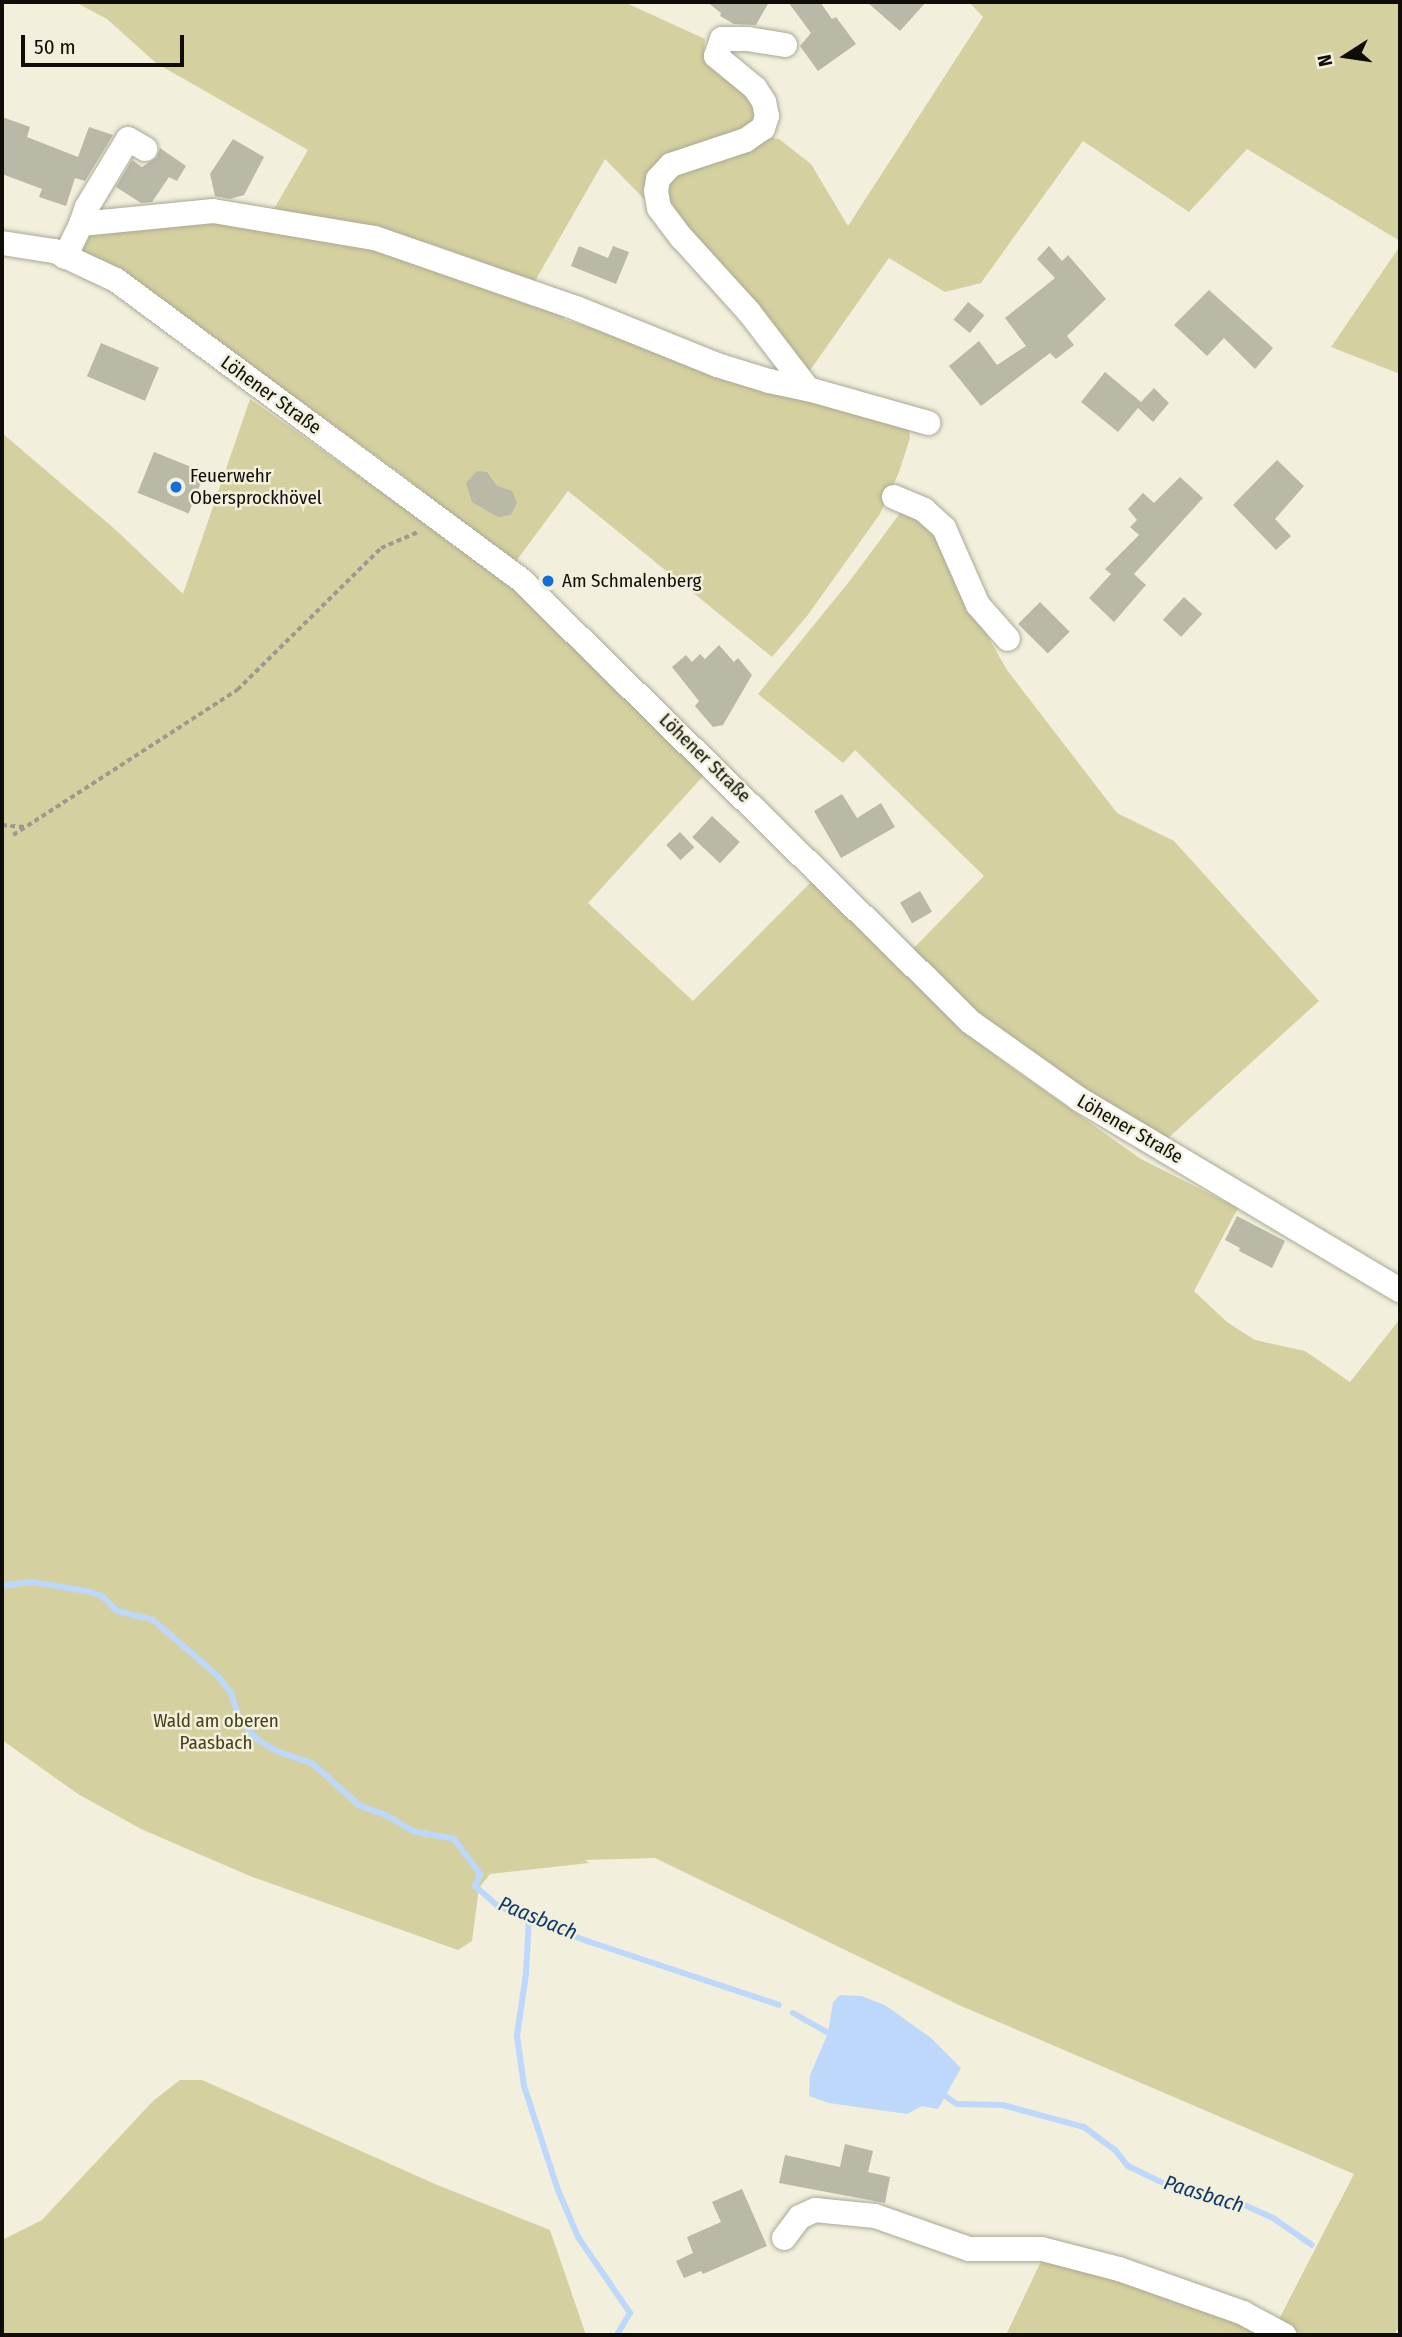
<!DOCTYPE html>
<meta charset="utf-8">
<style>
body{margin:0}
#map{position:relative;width:1402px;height:2337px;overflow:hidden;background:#f2f0dc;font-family:"Fira Sans Condensed",sans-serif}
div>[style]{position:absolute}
.green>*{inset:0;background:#d5d09f}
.water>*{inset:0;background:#bdd8fb}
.stream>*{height:6px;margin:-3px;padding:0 3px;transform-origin:3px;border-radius:3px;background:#bdd8fb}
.building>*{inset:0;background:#bab8a6;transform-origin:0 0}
.path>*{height:3.5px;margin-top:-1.75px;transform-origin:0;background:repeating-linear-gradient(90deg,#9c9a8c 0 5px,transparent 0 8.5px)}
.roads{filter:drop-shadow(0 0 2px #aaa896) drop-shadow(0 0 2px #aaa896)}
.minor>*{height:24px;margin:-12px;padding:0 12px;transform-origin:12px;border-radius:12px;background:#fff}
.dots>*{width:19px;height:19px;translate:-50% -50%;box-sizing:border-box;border:4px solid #f2f0dc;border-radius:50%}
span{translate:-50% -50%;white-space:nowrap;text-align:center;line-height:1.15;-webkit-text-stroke:5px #f2f0dc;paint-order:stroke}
.street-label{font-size:19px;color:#0e0d07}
.poi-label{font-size:19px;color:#0e0d07}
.left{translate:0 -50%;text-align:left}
.park-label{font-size:19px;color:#464117}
.water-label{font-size:21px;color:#0e386c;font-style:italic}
.frame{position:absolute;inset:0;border:4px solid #0e0d07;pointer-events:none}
.north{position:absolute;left:1311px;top:21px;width:70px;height:70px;-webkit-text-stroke:5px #f2f0dc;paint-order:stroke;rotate:258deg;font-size:19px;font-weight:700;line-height:28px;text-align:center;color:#0e0d07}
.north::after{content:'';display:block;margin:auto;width:24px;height:32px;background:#0e0d07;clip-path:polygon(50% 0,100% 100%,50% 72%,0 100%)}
.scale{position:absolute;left:21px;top:35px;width:163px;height:32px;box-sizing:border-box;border:4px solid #0e0d07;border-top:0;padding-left:9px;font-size:21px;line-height:24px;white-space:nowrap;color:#0e0d07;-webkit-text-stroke:5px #f2f0dc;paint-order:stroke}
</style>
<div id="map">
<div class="green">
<div style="clip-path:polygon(75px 2px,624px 2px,705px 39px,704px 52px,750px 89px,758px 126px,673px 158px,653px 208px,605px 159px,535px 281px,429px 243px,274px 209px,308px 150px,156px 63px,107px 19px)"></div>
<div style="clip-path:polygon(969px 2px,1400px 2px,1400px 241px,1247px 149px,1189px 212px,1083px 141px,981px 283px,945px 292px,889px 258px,804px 379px,663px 204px,663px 181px,767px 137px,779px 139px,811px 164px,848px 226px,983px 17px)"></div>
<div style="clip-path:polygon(199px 220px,379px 249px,566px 314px,563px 319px,908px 422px,910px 438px,899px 472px,880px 514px,807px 616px,772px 657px,568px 491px,514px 564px,398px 472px,289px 393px,75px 251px,91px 234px)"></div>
<div style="clip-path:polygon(1400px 246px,1400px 374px,1331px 347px)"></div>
<div style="clip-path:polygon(250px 399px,505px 580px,705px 774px,588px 903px,693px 1001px,813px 880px,964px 1030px,1001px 1060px,1141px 1159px,1238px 1208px,1194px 1291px,1227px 1322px,1255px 1340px,1305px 1351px,1350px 1382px,1400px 1319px,1400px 2325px,1394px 2335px,1304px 2335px,1278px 2321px,1354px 2174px,961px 2006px,655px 1858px,585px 1860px,589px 1863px,490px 1874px,479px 1888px,472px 1941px,458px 1950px,250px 1876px,141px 1829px,78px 1794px,2px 1740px,2px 433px,117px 531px,183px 594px)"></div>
<div style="clip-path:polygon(903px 509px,941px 535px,968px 602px,1007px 670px,1117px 813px,1174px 841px,1319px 1001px,1167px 1139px,1083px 1089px,979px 1015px,910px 952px,984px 876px,855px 750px,843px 763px,758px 694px,852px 578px)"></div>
<div style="clip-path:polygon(180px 2080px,202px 2080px,435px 2184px,550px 2230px,586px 2335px,2px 2335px,2px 2240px,42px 2220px,153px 2101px)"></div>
<div style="clip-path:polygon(1043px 2257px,1227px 2315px,1276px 2335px,1006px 2335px)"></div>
</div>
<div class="water">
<div style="clip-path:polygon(840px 1995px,861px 1996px,885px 2005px,931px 2038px,961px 2068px,938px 2109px,922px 2106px,907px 2114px,829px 2103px,809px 2096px,810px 2075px,828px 2033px,833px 2002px)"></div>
</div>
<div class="stream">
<div style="left:2px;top:1586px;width:30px;rotate:-8deg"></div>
<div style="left:32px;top:1582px;width:55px;rotate:9.5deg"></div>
<div style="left:86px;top:1591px;width:17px;rotate:17deg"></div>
<div style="left:102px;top:1596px;width:21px;rotate:45deg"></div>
<div style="left:117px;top:1611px;width:37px;rotate:14deg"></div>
<div style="left:153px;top:1620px;width:84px;rotate:40.7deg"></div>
<div style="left:217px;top:1675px;width:23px;rotate:52deg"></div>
<div style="left:231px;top:1693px;width:32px;rotate:72deg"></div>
<div style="left:241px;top:1723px;width:24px;rotate:45deg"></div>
<div style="left:258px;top:1740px;width:21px;rotate:31deg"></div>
<div style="left:276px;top:1751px;width:39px;rotate:19deg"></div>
<div style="left:313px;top:1764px;width:63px;rotate:41.8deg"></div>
<div style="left:360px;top:1806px;width:28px;rotate:19deg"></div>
<div style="left:386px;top:1815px;width:31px;rotate:31deg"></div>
<div style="left:413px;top:1831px;width:42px;rotate:11deg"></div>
<div style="left:454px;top:1839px;width:44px;rotate:53.4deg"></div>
<div style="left:480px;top:1874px;width:13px;rotate:113deg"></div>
<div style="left:475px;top:1886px;width:30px;rotate:41deg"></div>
<div style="left:498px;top:1906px;width:96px;rotate:21.5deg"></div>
<div style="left:587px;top:1941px;width:202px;rotate:18.4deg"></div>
<div style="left:529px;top:1918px;width:56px;rotate:93.1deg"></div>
<div style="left:526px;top:1974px;width:63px;rotate:98.3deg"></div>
<div style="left:517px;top:2036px;width:50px;rotate:82deg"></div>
<div style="left:524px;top:2086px;width:109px;rotate:71.9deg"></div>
<div style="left:558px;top:2190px;width:51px;rotate:66.9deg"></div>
<div style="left:578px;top:2237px;width:92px;rotate:55.6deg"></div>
<div style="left:630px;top:2313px;width:26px;rotate:121deg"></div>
<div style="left:793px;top:2013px;width:45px;rotate:29.4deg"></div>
<div style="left:941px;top:2093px;width:19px;rotate:35deg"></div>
<div style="left:957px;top:2104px;width:46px;rotate:1.2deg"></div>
<div style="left:1003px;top:2105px;width:84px;rotate:15.2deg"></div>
<div style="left:1084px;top:2127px;width:39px;rotate:37deg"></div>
<div style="left:1115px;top:2150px;width:21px;rotate:51deg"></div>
<div style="left:1128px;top:2166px;width:41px;rotate:25.9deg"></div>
<div style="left:1165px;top:2184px;width:70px;rotate:13.2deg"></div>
<div style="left:1233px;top:2200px;width:44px;rotate:24.2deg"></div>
<div style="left:1273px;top:2218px;width:47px;rotate:34.7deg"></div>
</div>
<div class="building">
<div style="clip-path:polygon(707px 2px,769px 2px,756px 25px,734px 24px,720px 16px,721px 13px)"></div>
<div style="clip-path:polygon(788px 2px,820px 2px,832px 19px,836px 17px,856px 44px,818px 71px,800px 46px,811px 33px)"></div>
<div style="clip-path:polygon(867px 2px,926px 2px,900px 31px)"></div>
<div style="clip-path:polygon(2px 117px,30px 127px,27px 137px,78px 157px,89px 127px,113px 135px,85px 181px,75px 178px,66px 206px,39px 197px,42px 189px,2px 174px)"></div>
<div style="clip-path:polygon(233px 139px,264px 157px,244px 195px,230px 199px,215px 196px,210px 174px)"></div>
<div style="clip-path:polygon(160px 148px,186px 166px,177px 181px,169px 177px,152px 202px,141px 203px,116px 187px,132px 160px,142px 167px,157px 157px)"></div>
<div style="clip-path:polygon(579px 246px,608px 258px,613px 246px,629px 252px,616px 284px,571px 266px)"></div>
<div style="clip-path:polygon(1049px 246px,1062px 261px,1068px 255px,1106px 299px,1067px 336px,1074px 345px,1056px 359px,1050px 353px,981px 406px,949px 366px,979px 341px,997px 365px,1026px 346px,1005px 318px,1055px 278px,1037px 259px)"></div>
<div style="clip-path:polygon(1209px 290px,1273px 348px,1255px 369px,1224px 338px,1207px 356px,1174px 325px)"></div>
<div style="left:968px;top:302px;width:21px;height:23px;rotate:39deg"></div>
<div style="left:101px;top:343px;width:63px;height:36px;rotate:23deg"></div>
<div style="clip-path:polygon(1105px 372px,1141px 402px,1154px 388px,1169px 403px,1153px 422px,1138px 408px,1118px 432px,1081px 402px)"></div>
<div style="left:154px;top:452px;width:55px;height:44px;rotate:22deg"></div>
<div style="clip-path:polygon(1277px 460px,1304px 486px,1275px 519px,1291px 536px,1276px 550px,1233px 505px)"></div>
<div style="clip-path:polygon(477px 471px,487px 472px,497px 486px,512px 491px,517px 503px,511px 515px,498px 517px,472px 502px,466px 483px)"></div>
<div style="clip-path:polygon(1180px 477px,1203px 498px,1134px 574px,1146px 585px,1114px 622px,1089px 598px,1111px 574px,1105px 569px,1139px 535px,1130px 527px,1137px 520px,1128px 509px,1143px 493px,1154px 503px)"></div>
<div style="left:1184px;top:597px;width:25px;height:31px;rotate:43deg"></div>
<div style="left:1040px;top:602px;width:42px;height:31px;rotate:45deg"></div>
<div style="clip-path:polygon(719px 645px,734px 662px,738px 658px,752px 675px,723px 725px,713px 727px,695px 706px,699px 701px,672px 667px,686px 655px,692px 662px,700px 654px,705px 659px)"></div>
<div style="clip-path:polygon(842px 794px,857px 818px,881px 803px,895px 827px,841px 858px,814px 811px)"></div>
<div style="left:712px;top:816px;width:38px;height:29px;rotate:43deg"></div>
<div style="left:680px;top:832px;width:21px;height:19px;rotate:47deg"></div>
<div style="left:920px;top:891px;width:24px;height:23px;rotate:60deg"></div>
<div style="clip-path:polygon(1237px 1216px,1285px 1241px,1272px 1268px,1239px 1251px,1240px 1248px,1225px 1240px)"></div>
<div style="clip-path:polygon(845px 2144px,873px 2151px,868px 2172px,890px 2177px,885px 2203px,779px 2183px,785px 2155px,840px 2167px)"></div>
<div style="clip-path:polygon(742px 2189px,767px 2246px,703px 2274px,701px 2271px,684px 2278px,676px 2261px,693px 2253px,687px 2237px,721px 2222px,712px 2202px)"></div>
</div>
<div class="path">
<div style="left:2px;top:825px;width:22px;rotate:5deg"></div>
<div style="left:13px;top:835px;width:267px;rotate:-32.9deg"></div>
<div style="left:237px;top:690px;width:202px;rotate:-44.6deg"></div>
<div style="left:381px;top:548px;width:40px;rotate:-23.4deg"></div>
</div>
<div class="roads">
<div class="minor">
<div style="left:785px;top:45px;width:37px;rotate:-171deg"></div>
<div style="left:748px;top:39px;width:26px;rotate:180deg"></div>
<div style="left:722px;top:39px;width:18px;rotate:109deg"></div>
<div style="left:716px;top:56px;width:50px;rotate:39.4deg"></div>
<div style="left:755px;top:88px;width:17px;rotate:57deg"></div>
<div style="left:764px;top:102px;width:14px;rotate:78deg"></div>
<div style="left:767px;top:116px;width:13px;rotate:108deg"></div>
<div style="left:763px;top:128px;width:21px;rotate:145deg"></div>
<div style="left:746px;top:140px;width:79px;rotate:161.6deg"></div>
<div style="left:671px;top:165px;width:19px;rotate:133deg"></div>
<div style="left:658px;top:179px;width:12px;rotate:99deg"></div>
<div style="left:656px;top:191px;width:17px;rotate:80deg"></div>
<div style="left:659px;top:208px;width:38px;rotate:53deg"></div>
<div style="left:682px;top:238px;width:100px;rotate:47.8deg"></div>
<div style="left:749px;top:312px;width:97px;rotate:52.5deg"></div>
<div style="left:808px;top:389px;width:125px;rotate:15.8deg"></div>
<div style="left:81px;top:224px;width:18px;rotate:-71deg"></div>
<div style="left:87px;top:207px;width:79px;rotate:-58.9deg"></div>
<div style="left:128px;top:139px;width:20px;rotate:30deg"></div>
<div style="left:2px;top:243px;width:53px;rotate:8.7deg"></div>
<div style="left:54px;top:251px;width:68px;rotate:25.1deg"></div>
<div style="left:116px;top:280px;width:503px;rotate:36.51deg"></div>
<div style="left:520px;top:579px;width:634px;rotate:44.49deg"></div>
<div style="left:972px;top:1023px;width:131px;rotate:35.4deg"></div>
<div style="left:1079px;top:1099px;width:374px;rotate:30.8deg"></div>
<div style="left:65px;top:257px;width:37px;rotate:-64deg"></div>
<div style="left:81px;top:224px;width:133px;rotate:-5.6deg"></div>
<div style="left:213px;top:211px;width:164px;rotate:9.5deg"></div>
<div style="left:375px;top:238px;width:213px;rotate:19.2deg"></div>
<div style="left:576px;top:308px;width:152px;rotate:22deg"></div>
<div style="left:717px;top:365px;width:54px;rotate:17.1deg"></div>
<div style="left:769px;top:381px;width:40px;rotate:12deg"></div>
<div style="left:894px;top:497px;width:33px;rotate:23deg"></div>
<div style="left:924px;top:510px;width:27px;rotate:42deg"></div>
<div style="left:944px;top:528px;width:84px;rotate:66.2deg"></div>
<div style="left:978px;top:605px;width:45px;rotate:48.6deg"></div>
<div style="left:784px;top:2238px;width:26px;rotate:-53deg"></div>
<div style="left:800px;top:2217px;width:17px;rotate:-25deg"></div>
<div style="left:815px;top:2210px;width:60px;rotate:5.7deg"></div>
<div style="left:875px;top:2216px;width:100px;rotate:19.3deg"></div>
<div style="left:969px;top:2249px;width:73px"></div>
<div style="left:1042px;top:2249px;width:80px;rotate:14.6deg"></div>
<div style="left:1119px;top:2269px;width:132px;rotate:19.5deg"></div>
<div style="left:1243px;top:2313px;width:47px;rotate:28.2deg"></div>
</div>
</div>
<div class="dots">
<div style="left:176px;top:487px;background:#116fd8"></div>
<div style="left:548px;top:581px;background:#116fd8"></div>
</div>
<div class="street-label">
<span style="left:271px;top:395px;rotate:36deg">Löhener Straße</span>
<span style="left:705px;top:758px;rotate:44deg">Löhener Straße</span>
<span style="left:1130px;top:1129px;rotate:30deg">Löhener Straße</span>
</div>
<div class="poi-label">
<span class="left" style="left:190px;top:487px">Feuerwehr<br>Obersprockhövel</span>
<span class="left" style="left:562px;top:581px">Am Schmalenberg</span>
</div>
<div class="park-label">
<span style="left:216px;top:1732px">Wald am oberen<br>Paasbach</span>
</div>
<div class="water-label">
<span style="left:538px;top:1918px;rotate:22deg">Paasbach</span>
<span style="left:1204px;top:2194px;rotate:17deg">Paasbach</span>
</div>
<div class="frame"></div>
<div class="north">N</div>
<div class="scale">50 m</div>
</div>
